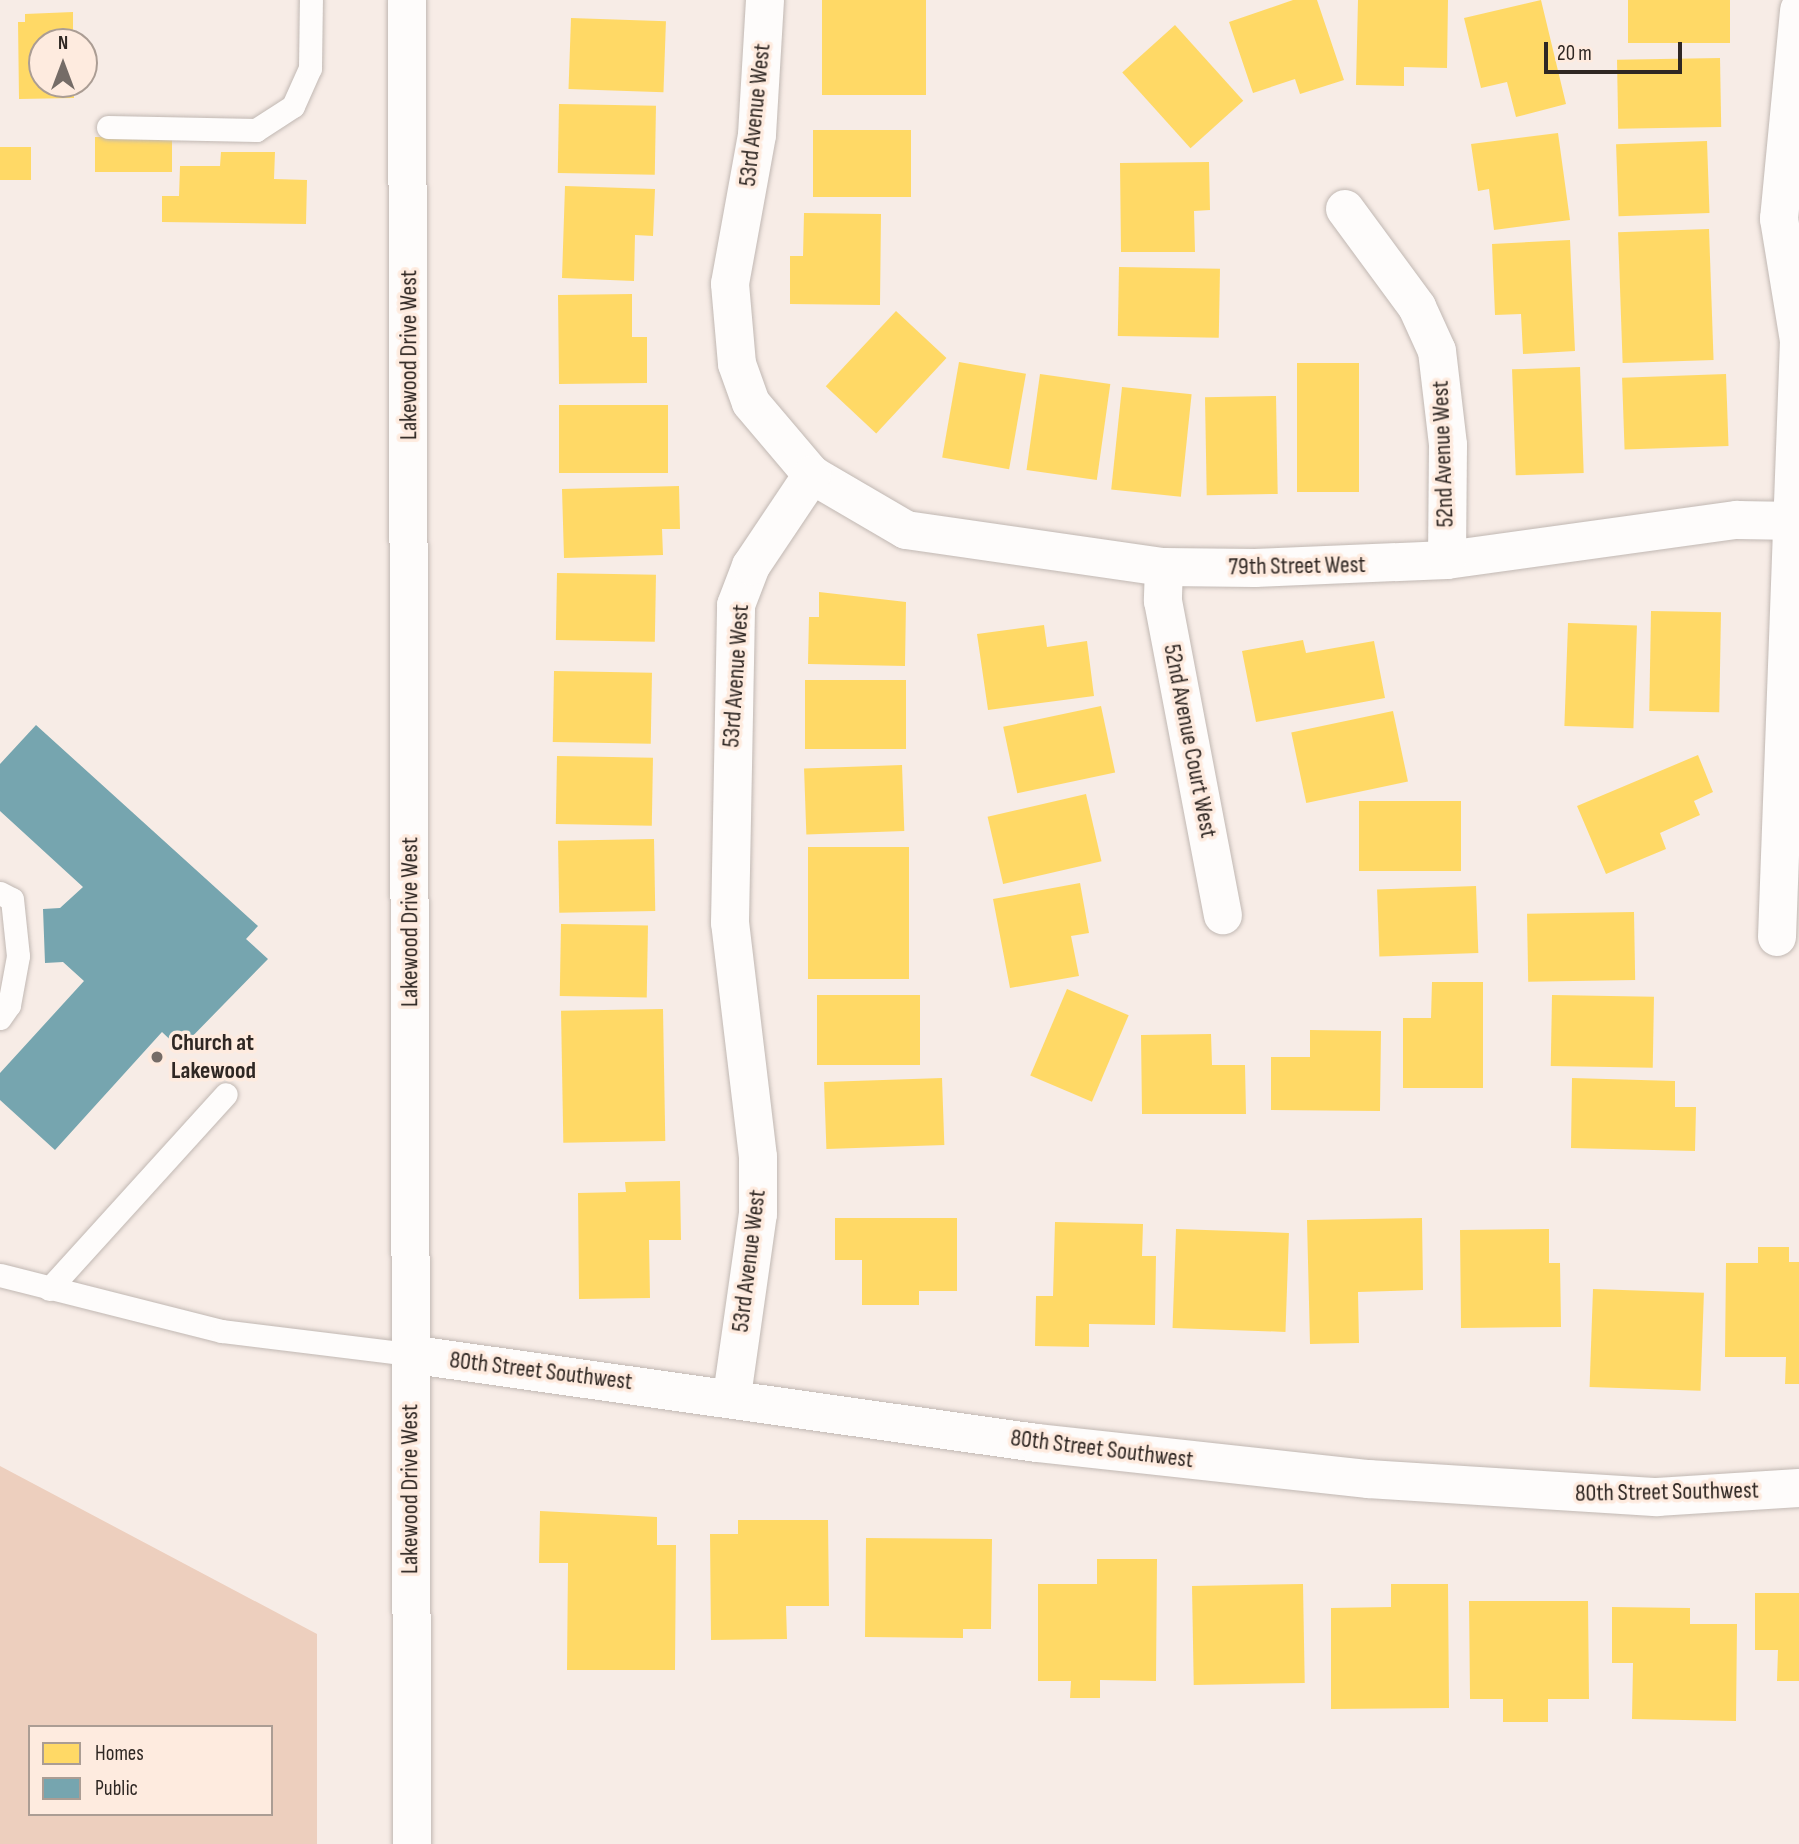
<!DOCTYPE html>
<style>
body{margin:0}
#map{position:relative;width:1799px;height:1844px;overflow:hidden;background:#f7ece6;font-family:"Sofia Sans Condensed",sans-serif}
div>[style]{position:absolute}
.green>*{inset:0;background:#edcfbe}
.homes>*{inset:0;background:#ffd966;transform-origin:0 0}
.public>*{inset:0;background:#76a5af}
.roads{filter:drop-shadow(0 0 2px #c1b8b3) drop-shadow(0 0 2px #c1b8b3)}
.lane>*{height:23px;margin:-11.5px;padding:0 11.5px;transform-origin:11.5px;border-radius:11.5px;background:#fefcfb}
.street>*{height:38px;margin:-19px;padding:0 19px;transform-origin:19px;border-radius:19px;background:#fefcfb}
.secondary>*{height:38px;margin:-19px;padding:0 19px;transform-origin:19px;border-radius:19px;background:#fefcfb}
.dots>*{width:19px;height:19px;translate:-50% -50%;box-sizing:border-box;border:4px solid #feebdf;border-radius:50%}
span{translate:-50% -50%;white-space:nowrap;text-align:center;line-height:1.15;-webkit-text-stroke:7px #feebdf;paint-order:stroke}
.street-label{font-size:24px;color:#2f2723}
.poi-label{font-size:24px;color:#2f2723;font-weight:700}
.left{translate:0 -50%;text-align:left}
.legend{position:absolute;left:28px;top:1725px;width:245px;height:91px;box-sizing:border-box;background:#feebdf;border:2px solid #ab9d94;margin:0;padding:9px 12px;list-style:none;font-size:21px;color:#2f2723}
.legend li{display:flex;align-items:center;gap:14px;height:35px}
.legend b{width:35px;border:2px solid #ab9d94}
.north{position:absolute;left:28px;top:28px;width:70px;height:70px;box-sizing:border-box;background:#feebdf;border:2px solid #ab9d94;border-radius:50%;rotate:0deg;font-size:19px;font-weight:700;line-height:28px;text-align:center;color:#2f2723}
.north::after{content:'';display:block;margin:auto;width:24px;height:32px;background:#756c67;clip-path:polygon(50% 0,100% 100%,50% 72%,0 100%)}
.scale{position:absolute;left:1544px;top:42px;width:138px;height:32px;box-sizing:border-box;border:4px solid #2f2723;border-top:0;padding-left:9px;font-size:21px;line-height:24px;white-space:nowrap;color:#2f2723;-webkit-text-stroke:5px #feebdf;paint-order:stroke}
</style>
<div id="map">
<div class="green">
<div style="clip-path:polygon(evenodd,0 1466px,317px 1634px,317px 1844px,0 1844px,0 1466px,30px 1727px,271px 1727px,271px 1814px,30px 1814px,30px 1727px)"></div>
</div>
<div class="homes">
<div style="left:822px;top:0;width:104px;height:95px"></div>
<div style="clip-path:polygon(1293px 0,1317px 0,1344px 80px,1300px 94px,1295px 79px,1253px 93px,1229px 22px)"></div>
<div style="clip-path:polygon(1358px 0,1448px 0,1447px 68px,1404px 67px,1404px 86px,1356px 85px)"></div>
<div style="clip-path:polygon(1541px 0,1566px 104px,1516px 117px,1507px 82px,1481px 88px,1464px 18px)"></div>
<div style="left:1628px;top:0;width:102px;height:43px"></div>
<div style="clip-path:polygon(73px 12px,73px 42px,42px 42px,42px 84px,74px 84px,74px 98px,19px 99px,18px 22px,25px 22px,25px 14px)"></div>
<div style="left:571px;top:18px;width:95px;height:71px;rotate:2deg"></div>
<div style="left:1175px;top:25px;width:102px;height:71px;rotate:48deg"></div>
<div style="left:1720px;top:58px;width:69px;height:103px;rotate:89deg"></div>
<div style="left:559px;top:104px;width:97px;height:69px;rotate:1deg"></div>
<div style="left:813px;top:130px;width:98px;height:67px"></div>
<div style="clip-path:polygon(1558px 133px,1570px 220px,1494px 230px,1489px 189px,1478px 191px,1471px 144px)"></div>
<div style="left:95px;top:137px;width:77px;height:35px"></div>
<div style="left:1707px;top:141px;width:72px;height:91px;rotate:88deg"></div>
<div style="left:0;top:147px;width:31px;height:33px"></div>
<div style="clip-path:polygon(221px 152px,275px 152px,274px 179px,307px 180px,306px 224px,162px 222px,162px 196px,179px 196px,180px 166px,220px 166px)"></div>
<div style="clip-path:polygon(1209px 162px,1210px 210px,1194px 211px,1195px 252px,1121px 252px,1120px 163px)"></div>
<div style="clip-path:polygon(565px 186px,655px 189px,653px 236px,635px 235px,634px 281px,562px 278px)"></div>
<div style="clip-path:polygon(804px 213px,881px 214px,880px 305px,790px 304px,790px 256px,803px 256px)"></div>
<div style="left:1709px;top:229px;width:131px;height:91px;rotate:88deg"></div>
<div style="clip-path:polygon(1570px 240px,1575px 351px,1523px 354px,1521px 314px,1495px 315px,1492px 244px)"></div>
<div style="left:1119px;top:267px;width:101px;height:69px;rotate:1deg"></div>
<div style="clip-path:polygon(632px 294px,632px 337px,647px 337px,647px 383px,559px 384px,558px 295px)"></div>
<div style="left:896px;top:311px;width:69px;height:103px;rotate:43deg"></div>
<div style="left:959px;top:362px;width:68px;height:97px;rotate:10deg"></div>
<div style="left:1297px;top:363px;width:62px;height:129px"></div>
<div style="left:1580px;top:367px;width:106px;height:68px;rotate:88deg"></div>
<div style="left:1040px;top:374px;width:71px;height:97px;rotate:8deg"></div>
<div style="left:1726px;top:374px;width:72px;height:104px;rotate:88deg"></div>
<div style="left:1122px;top:387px;width:70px;height:103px;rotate:6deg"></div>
<div style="left:1276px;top:396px;width:98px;height:71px;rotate:89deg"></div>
<div style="left:559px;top:405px;width:109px;height:68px"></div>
<div style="clip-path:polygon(679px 486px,680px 529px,662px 529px,663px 555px,564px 558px,562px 489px)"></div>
<div style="left:557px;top:573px;width:99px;height:67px;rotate:1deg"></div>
<div style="clip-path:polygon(819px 592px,906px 602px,905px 666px,808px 664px,809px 617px,819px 617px)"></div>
<div style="left:1651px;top:611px;width:70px;height:100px;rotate:1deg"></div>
<div style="left:1568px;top:623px;width:69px;height:103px;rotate:2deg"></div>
<div style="clip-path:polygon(1044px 625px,1047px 647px,1087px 641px,1094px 696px,988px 710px,977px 634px)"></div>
<div style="clip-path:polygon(1303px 640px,1306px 653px,1374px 641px,1385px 698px,1256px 722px,1242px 651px)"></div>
<div style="left:554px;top:671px;width:98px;height:71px;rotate:1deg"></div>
<div style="left:805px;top:680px;width:101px;height:69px"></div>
<div style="left:1101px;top:706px;width:68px;height:100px;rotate:78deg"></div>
<div style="left:1393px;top:711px;width:72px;height:104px;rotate:78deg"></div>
<div style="clip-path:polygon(1698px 755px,1713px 792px,1694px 801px,1700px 815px,1660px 833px,1666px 849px,1606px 874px,1577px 806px)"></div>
<div style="left:557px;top:756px;width:96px;height:68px;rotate:1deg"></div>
<div style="left:902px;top:765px;width:66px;height:98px;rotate:88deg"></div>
<div style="left:1086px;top:794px;width:69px;height:101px;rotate:77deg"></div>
<div style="left:1359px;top:801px;width:102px;height:70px"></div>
<div style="left:654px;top:839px;width:72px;height:96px;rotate:89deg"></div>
<div style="left:909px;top:847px;width:132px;height:101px;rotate:90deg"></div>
<div style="clip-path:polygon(1080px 883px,1089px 933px,1071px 936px,1079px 976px,1010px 988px,993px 899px)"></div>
<div style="left:1476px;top:886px;width:67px;height:99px;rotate:88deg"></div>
<div style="left:1634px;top:912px;width:68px;height:107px;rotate:89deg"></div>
<div style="left:561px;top:924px;width:87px;height:72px;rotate:1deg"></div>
<div style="clip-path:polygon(1432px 982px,1483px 982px,1483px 1088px,1403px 1088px,1403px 1018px,1431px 1018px)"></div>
<div style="left:1067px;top:989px;width:67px;height:94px;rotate:23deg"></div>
<div style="left:817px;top:995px;width:103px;height:70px"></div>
<div style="left:1552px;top:995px;width:102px;height:71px;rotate:1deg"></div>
<div style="left:663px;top:1009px;width:132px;height:102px;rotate:89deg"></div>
<div style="clip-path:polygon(1310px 1030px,1381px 1031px,1380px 1111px,1271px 1110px,1271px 1057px,1310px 1057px)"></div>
<div style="clip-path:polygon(1211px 1034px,1212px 1065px,1245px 1065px,1246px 1114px,1142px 1114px,1141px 1035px)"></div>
<div style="left:942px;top:1078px;width:67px;height:118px;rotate:88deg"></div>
<div style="clip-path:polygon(1572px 1078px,1675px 1081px,1675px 1107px,1696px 1107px,1695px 1151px,1571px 1148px)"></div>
<div style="clip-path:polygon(680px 1181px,681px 1240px,649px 1240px,650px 1298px,579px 1299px,578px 1193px,626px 1192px,625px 1182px)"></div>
<div style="clip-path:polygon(835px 1218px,957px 1218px,957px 1291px,919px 1291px,919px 1305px,862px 1305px,862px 1260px,835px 1260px)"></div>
<div style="clip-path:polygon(1422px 1218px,1423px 1290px,1358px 1292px,1359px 1343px,1310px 1344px,1307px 1220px)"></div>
<div style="clip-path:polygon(1055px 1222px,1143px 1224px,1142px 1256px,1156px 1256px,1155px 1325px,1089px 1324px,1089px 1347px,1035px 1346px,1036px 1296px,1053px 1296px)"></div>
<div style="left:1176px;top:1229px;width:113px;height:99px;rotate:2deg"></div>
<div style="clip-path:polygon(1549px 1229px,1549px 1263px,1560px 1263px,1561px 1327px,1461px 1328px,1460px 1230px)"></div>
<div style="clip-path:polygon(1758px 1247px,1789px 1247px,1789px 1262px,1799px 1262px,1799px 1384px,1785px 1384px,1786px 1357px,1725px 1357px,1726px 1263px,1758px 1263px)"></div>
<div style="left:1593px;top:1289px;width:111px;height:98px;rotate:2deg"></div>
<div style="clip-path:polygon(540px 1511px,657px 1517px,657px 1545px,676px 1545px,675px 1670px,567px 1670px,568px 1563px,539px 1563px)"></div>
<div style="clip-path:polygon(738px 1520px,828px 1520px,829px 1606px,786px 1606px,787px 1639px,711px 1640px,710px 1534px,738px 1534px)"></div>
<div style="clip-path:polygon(866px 1538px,992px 1539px,991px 1629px,963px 1629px,963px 1638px,865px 1637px)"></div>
<div style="clip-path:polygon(1097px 1559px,1157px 1559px,1156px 1681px,1100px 1680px,1100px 1698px,1070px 1698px,1071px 1681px,1038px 1681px,1038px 1584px,1097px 1584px)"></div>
<div style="left:1303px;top:1584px;width:99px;height:111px;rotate:89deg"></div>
<div style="clip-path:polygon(1391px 1584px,1448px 1584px,1449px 1708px,1331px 1709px,1331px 1608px,1391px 1607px)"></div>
<div style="clip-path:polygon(1755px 1593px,1799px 1593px,1799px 1681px,1777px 1681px,1778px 1650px,1755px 1650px)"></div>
<div style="clip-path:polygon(1469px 1601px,1588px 1601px,1589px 1699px,1548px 1699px,1548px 1722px,1503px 1722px,1503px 1699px,1470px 1699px)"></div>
<div style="clip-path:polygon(1612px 1607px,1690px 1608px,1690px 1624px,1737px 1624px,1736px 1721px,1632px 1719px,1633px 1663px,1612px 1663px)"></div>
</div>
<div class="public">
<div style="clip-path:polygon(36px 725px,258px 926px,246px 939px,268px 959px,180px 1049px,162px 1032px,55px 1150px,0 1100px,0 1073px,84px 981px,63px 962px,45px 963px,43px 909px,60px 908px,83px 887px,0 811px,0 764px)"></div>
</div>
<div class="roads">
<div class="lane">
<div style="left:108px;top:127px;width:148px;rotate:1.2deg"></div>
<div style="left:256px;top:130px;width:44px;rotate:-33deg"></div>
<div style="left:293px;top:106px;width:42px;rotate:-65.9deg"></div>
<div style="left:310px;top:68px;width:68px;rotate:-89.2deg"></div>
<div style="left:0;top:893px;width:13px;rotate:27deg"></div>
<div style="left:12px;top:899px;width:57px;rotate:84deg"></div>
<div style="left:18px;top:956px;width:50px;rotate:100.4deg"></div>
<div style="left:9px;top:1005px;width:16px;rotate:125deg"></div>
<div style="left:0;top:1275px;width:229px;rotate:14.2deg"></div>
<div style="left:222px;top:1331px;width:188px;rotate:7deg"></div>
<div style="left:49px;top:1289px;width:263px;rotate:-47.8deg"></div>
</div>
<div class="street">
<div style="left:765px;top:0;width:135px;rotate:93.4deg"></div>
<div style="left:757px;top:135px;width:151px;rotate:100.3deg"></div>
<div style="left:730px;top:284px;width:80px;rotate:85deg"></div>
<div style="left:737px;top:364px;width:41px;rotate:70.3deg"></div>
<div style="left:751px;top:403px;width:94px;rotate:49.7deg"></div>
<div style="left:812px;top:475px;width:109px;rotate:30.3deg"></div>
<div style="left:906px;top:530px;width:261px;rotate:8.2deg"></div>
<div style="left:1164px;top:567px;width:91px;rotate:0.6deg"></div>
<div style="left:1255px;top:568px;width:192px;rotate:-2.4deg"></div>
<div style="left:1447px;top:560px;width:293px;rotate:-7.9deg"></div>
<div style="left:1737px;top:520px;width:60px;rotate:1deg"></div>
<div style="left:1345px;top:209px;width:122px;rotate:53.7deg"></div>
<div style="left:1417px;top:307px;width:48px;rotate:65.6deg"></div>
<div style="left:1437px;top:351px;width:95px;rotate:83.3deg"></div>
<div style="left:1448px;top:445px;width:115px;rotate:90.5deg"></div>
<div style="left:1164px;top:567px;width:34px;rotate:92deg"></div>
<div style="left:1163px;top:601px;width:320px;rotate:79.2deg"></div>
<div style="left:1777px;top:937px;width:596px;rotate:-87.89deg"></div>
<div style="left:1799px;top:341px;width:124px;rotate:-99.3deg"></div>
<div style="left:1779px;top:219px;width:210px;rotate:-84.5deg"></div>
<div style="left:409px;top:1354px;width:634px;rotate:8.07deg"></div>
<div style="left:1037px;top:1443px;width:333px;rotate:6.2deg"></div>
<div style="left:1368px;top:1479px;width:290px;rotate:3.6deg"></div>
<div style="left:1657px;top:1497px;width:142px;rotate:-3.6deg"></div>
<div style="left:732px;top:1396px;width:184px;rotate:-81.9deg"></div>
<div style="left:758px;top:1214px;width:57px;rotate:-90deg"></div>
<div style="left:758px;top:1157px;width:236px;rotate:-96.8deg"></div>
<div style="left:730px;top:923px;width:318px;rotate:-88.9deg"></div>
<div style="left:736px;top:605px;width:42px;rotate:-69deg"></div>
<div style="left:751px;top:566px;width:110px;rotate:-56.2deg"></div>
</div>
<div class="secondary">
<div style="left:407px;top:0;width:1844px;rotate:89.84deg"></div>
</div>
</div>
<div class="dots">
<div style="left:157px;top:1057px;background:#756c67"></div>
</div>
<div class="street-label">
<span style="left:755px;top:115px;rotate:-84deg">53rd Avenue West</span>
<span style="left:409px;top:355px;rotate:-90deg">Lakewood Drive West</span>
<span style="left:1443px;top:454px;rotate:-92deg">52nd Avenue West</span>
<span style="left:1297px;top:566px;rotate:-1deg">79th Street West</span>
<span style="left:736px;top:676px;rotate:-86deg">53rd Avenue West</span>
<span style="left:1190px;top:741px;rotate:79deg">52nd Avenue Court West</span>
<span style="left:410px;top:922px;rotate:-90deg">Lakewood Drive West</span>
<span style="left:749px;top:1261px;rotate:-83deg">53rd Avenue West</span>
<span style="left:541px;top:1371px;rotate:7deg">80th Street Southwest</span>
<span style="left:1102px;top:1449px;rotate:7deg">80th Street Southwest</span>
<span style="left:410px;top:1489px;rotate:-90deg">Lakewood Drive West</span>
<span style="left:1667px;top:1492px;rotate:-1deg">80th Street Southwest</span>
</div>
<div class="poi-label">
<span class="left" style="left:171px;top:1057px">Church at<br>Lakewood</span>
</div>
<ul class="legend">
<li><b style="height:19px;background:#ffd966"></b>Homes</li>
<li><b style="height:19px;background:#76a5af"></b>Public</li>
</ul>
<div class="north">N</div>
<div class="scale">20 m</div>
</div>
